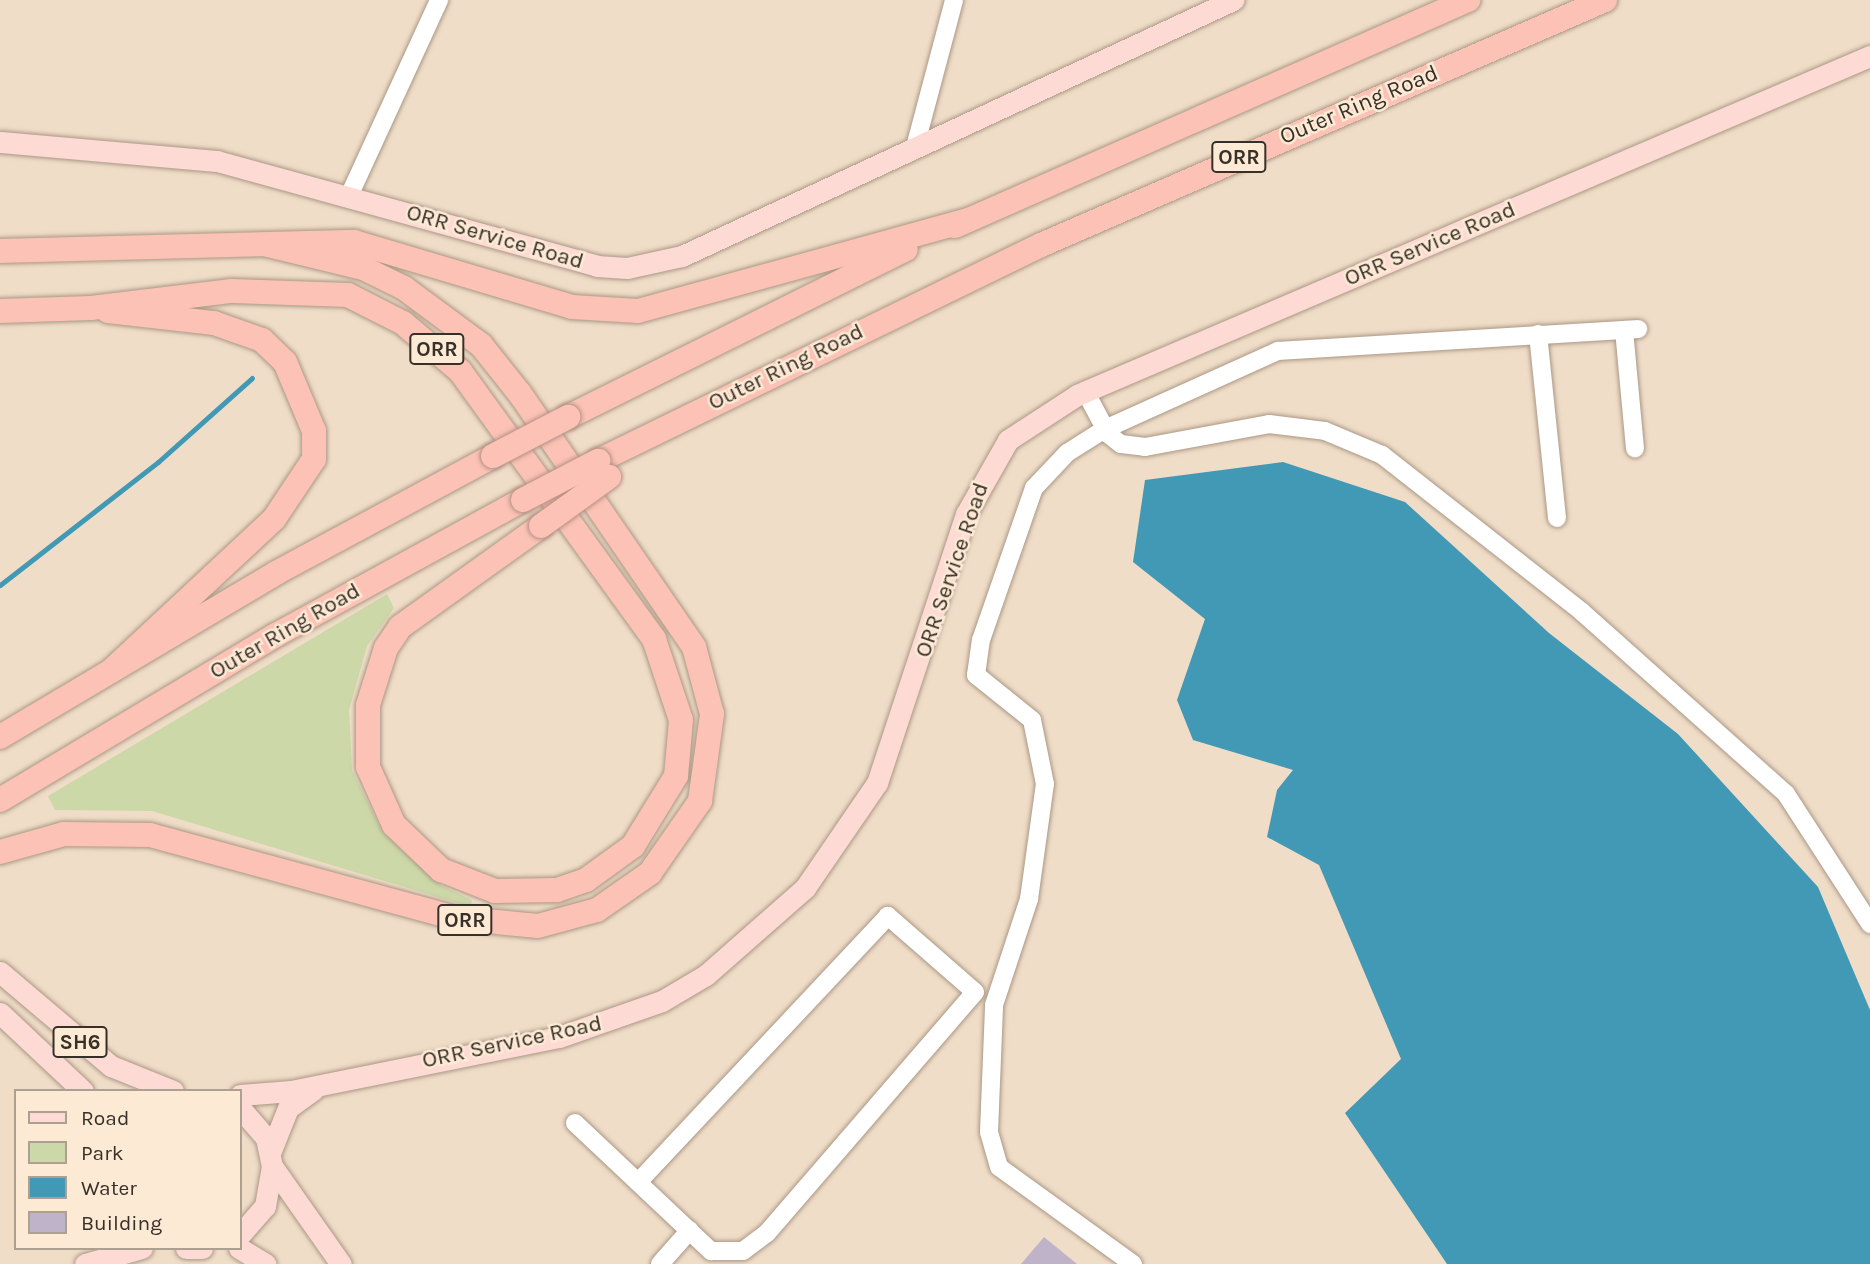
<!DOCTYPE html>
<style>
body{margin:0}
#map{position:relative;width:1870px;height:1264px;overflow:hidden;background:#f0ddc8;font-family:Karla,sans-serif}
div>[style]{position:absolute}
.green>*{inset:0;background:#cdd8a8}
.water>*{inset:0;background:#4199b5}
.stream>*{height:5px;margin:-2.5px;padding:0 2.5px;transform-origin:2.5px;border-radius:2.5px;background:#4199b5}
.building>*{inset:0;background:#bfb3ca}
.roads{filter:drop-shadow(0 0 2px #aa9885) drop-shadow(0 0 2px #aa9885)}
.minor>*{height:18px;margin:-9px;padding:0 9px;transform-origin:9px;border-radius:9px;background:#fff}
.major>*{height:21px;margin:-10.5px;padding:0 10.5px;transform-origin:10.5px;border-radius:10.5px;background:#fddad3}
.highway>*{height:24px;margin:-12px;padding:0 12px;transform-origin:12px;border-radius:12px;background:#fbc2b5}
.bridges{filter:drop-shadow(0 0 2px #b68f84) drop-shadow(0 0 2px #b68f84)}
.highway-bridge>*{height:24px;margin:-12px;padding:0 12px;transform-origin:12px;border-radius:12px;background:#fbc2b5}
span{translate:-50% -50%;white-space:nowrap;text-align:center;line-height:1.15;-webkit-text-stroke:5px #fdead5;paint-order:stroke}
.shield-label span{padding:2px 5px;background:#fdead5;border:2px solid;border-radius:5px;-webkit-text-stroke-width:0}
.shield-label{font-size:21px;color:#373028;font-weight:700}
.street-label{font-size:23px;color:#373028}
.legend{position:absolute;left:14px;top:1089px;width:228px;height:161px;box-sizing:border-box;background:#fdead5;border:2px solid #aea090;margin:0;padding:9px 12px;list-style:none;font-size:21px;color:#373028}
.legend li{display:flex;align-items:center;gap:14px;height:35px}
.legend b{width:35px;border:2px solid #aea090}
</style>
<div id="map">
<div class="green">
<div style="clip-path:polygon(387px 594px,394px 608px,367px 646px,349px 710px,352px 770px,383px 833px,442px 886px,472px 900px,471px 907px,152px 811px,55px 810px,48px 796px)"></div>
</div>
<div class="water">
<div style="clip-path:polygon(1283px 462px,1405px 502px,1549px 633px,1678px 734px,1818px 887px,1870px 1010px,1870px 1264px,1447px 1264px,1345px 1113px,1401px 1059px,1319px 865px,1267px 837px,1277px 790px,1293px 770px,1193px 740px,1177px 700px,1205px 619px,1133px 562px,1145px 480px)"></div>
</div>
<div class="stream">
<div style="left:0;top:585px;width:200px;rotate:-37.9deg"></div>
<div style="left:158px;top:462px;width:126px;rotate:-41.8deg"></div>
</div>
<div class="building">
<div style="clip-path:polygon(1044px 1237px,1077px 1264px,1021px 1264px)"></div>
</div>
<div class="roads">
<div class="minor">
<div style="left:915px;top:147px;width:152px;rotate:-75.1deg"></div>
<div style="left:349px;top:196px;width:216px;rotate:-65.3deg"></div>
<div style="left:1624px;top:330px;width:119px;rotate:84.7deg"></div>
<div style="left:1538px;top:334px;width:185px;rotate:84.1deg"></div>
<div style="left:1085px;top:391px;width:49px;rotate:61.9deg"></div>
<div style="left:1108px;top:434px;width:16px;rotate:38deg"></div>
<div style="left:1121px;top:444px;width:24px;rotate:7deg"></div>
<div style="left:1145px;top:447px;width:126px;rotate:-10.5deg"></div>
<div style="left:1269px;top:424px;width:56px;rotate:7.1deg"></div>
<div style="left:1325px;top:431px;width:62px;rotate:22.8deg"></div>
<div style="left:1382px;top:455px;width:254px;rotate:38.1deg"></div>
<div style="left:1582px;top:612px;width:273px;rotate:41.7deg"></div>
<div style="left:1786px;top:794px;width:155px;rotate:57.1deg"></div>
<div style="left:575px;top:1123px;width:187px;rotate:43.3deg"></div>
<div style="left:711px;top:1251px;width:32px"></div>
<div style="left:743px;top:1251px;width:30px;rotate:-37deg"></div>
<div style="left:767px;top:1233px;width:318px;rotate:-49.2deg"></div>
<div style="left:975px;top:992px;width:116px;rotate:-138.9deg"></div>
<div style="left:888px;top:916px;width:365px;rotate:133.2deg"></div>
<div style="left:660px;top:1264px;width:45px;rotate:-48.6deg"></div>
<div style="left:1133px;top:1264px;width:165px;rotate:-144.1deg"></div>
<div style="left:999px;top:1167px;width:36px;rotate:-106deg"></div>
<div style="left:989px;top:1132px;width:127px;rotate:-87.7deg"></div>
<div style="left:994px;top:1005px;width:112px;rotate:-71.7deg"></div>
<div style="left:1029px;top:899px;width:116px;rotate:-82.1deg"></div>
<div style="left:1045px;top:784px;width:65px;rotate:-101.5deg"></div>
<div style="left:1032px;top:720px;width:72px;rotate:-141.2deg"></div>
<div style="left:976px;top:675px;width:35px;rotate:-82deg"></div>
<div style="left:981px;top:640px;width:161px;rotate:-70.8deg"></div>
<div style="left:1034px;top:488px;width:48px;rotate:-46.7deg"></div>
<div style="left:1067px;top:453px;width:45px;rotate:-32.3deg"></div>
<div style="left:1105px;top:429px;width:190px;rotate:-24.3deg"></div>
<div style="left:1278px;top:351px;width:361px;rotate:-3.5deg"></div>
</div>
<div class="major">
<div style="left:0;top:142px;width:218px;rotate:5deg"></div>
<div style="left:217px;top:161px;width:394px;rotate:15.4deg"></div>
<div style="left:597px;top:266px;width:30px;rotate:4deg"></div>
<div style="left:627px;top:268px;width:56px;rotate:-12.3deg"></div>
<div style="left:682px;top:256px;width:608px;rotate:-24.92deg"></div>
<div style="left:0;top:972px;width:145px;rotate:40.3deg"></div>
<div style="left:111px;top:1066px;width:67px;rotate:22deg"></div>
<div style="left:0;top:1013px;width:114px;rotate:43.2deg"></div>
<div style="left:240px;top:1095px;width:51px;rotate:-4.5deg"></div>
<div style="left:291px;top:1091px;width:273px;rotate:-11.4deg"></div>
<div style="left:559px;top:1037px;width:109px;rotate:-19.3deg"></div>
<div style="left:662px;top:1001px;width:51px;rotate:-30.6deg"></div>
<div style="left:706px;top:975px;width:132px;rotate:-41.3deg"></div>
<div style="left:805px;top:888px;width:127px;rotate:-55.6deg"></div>
<div style="left:877px;top:783px;width:283px;rotate:-71.7deg"></div>
<div style="left:966px;top:514px;width:85px;rotate:-60.4deg"></div>
<div style="left:1008px;top:440px;width:82px;rotate:-33.1deg"></div>
<div style="left:1077px;top:395px;width:862px;rotate:-23.15deg"></div>
<div style="left:240px;top:1108px;width:40px;rotate:49deg"></div>
<div style="left:266px;top:1138px;width:29px;rotate:78deg"></div>
<div style="left:272px;top:1166px;width:41px;rotate:99.9deg"></div>
<div style="left:265px;top:1206px;width:38px;rotate:131deg"></div>
<div style="left:270px;top:1153px;width:48px;rotate:-68.2deg"></div>
<div style="left:288px;top:1108px;width:32px;rotate:-36deg"></div>
<div style="left:272px;top:1166px;width:120px;rotate:54.9deg"></div>
<div style="left:186px;top:1248px;width:16px"></div>
<div style="left:239px;top:1248px;width:31px;rotate:31deg"></div>
<div style="left:85px;top:1264px;width:59px;rotate:-15.7deg"></div>
</div>
<div class="highway">
<div style="left:955px;top:226px;width:561px;rotate:-23.78deg"></div>
<div style="left:0;top:251px;width:354px;rotate:-1.5deg"></div>
<div style="left:354px;top:242px;width:227px;rotate:16.6deg"></div>
<div style="left:572px;top:307px;width:66px;rotate:3.5deg"></div>
<div style="left:638px;top:311px;width:343px;rotate:-15.4deg"></div>
<div style="left:0;top:311px;width:91px;rotate:-1.9deg"></div>
<div style="left:91px;top:308px;width:142px;rotate:-6.9deg"></div>
<div style="left:232px;top:291px;width:116px;rotate:2deg"></div>
<div style="left:348px;top:295px;width:62px;rotate:27deg"></div>
<div style="left:403px;top:323px;width:75px;rotate:40.1deg"></div>
<div style="left:460px;top:371px;width:331px;rotate:54.1deg"></div>
<div style="left:654px;top:639px;width:85px;rotate:71.6deg"></div>
<div style="left:681px;top:720px;width:56px;rotate:95.1deg"></div>
<div style="left:676px;top:776px;width:82px;rotate:121.6deg"></div>
<div style="left:633px;top:846px;width:58px;rotate:144.1deg"></div>
<div style="left:586px;top:880px;width:31px;rotate:161deg"></div>
<div style="left:557px;top:890px;width:62px;rotate:179.1deg"></div>
<div style="left:495px;top:891px;width:58px;rotate:-158.7deg"></div>
<div style="left:441px;top:870px;width:65px;rotate:-136.2deg"></div>
<div style="left:394px;top:825px;width:64px;rotate:-114.1deg"></div>
<div style="left:368px;top:767px;width:62px;rotate:-90deg"></div>
<div style="left:368px;top:705px;width:60px;rotate:-72.5deg"></div>
<div style="left:386px;top:648px;width:25px;rotate:-56deg"></div>
<div style="left:400px;top:627px;width:173px;rotate:-35.6deg"></div>
<div style="left:108px;top:311px;width:107px;rotate:6.5deg"></div>
<div style="left:214px;top:323px;width:51px;rotate:19.5deg"></div>
<div style="left:262px;top:340px;width:32px;rotate:44deg"></div>
<div style="left:285px;top:362px;width:75px;rotate:67.2deg"></div>
<div style="left:314px;top:431px;width:28px;rotate:90deg"></div>
<div style="left:314px;top:459px;width:72px;rotate:123.7deg"></div>
<div style="left:274px;top:519px;width:223px;rotate:137deg"></div>
<div style="left:568px;top:417px;width:377px;rotate:-26.4deg"></div>
<div style="left:598px;top:461px;width:493px;rotate:-26deg"></div>
<div style="left:1041px;top:245px;width:615px;rotate:-23.48deg"></div>
<div style="left:0;top:737px;width:321px;rotate:-30.7deg"></div>
<div style="left:276px;top:573px;width:247px;rotate:-28.3deg"></div>
<div style="left:0;top:800px;width:322px;rotate:-30.9deg"></div>
<div style="left:276px;top:635px;width:281px;rotate:-28.7deg"></div>
<div style="left:0;top:852px;width:66px;rotate:-15.7deg"></div>
<div style="left:64px;top:834px;width:86px;rotate:0.7deg"></div>
<div style="left:150px;top:835px;width:316px;rotate:15.2deg"></div>
<div style="left:455px;top:918px;width:83px;rotate:5.5deg"></div>
<div style="left:538px;top:926px;width:61px;rotate:-15.2deg"></div>
<div style="left:597px;top:910px;width:65px;rotate:-34.9deg"></div>
<div style="left:650px;top:873px;width:88px;rotate:-55.2deg"></div>
<div style="left:700px;top:801px;width:88px;rotate:-82.1deg"></div>
<div style="left:712px;top:714px;width:69px;rotate:-105deg"></div>
<div style="left:694px;top:647px;width:307px;rotate:-124.5deg"></div>
<div style="left:520px;top:394px;width:63px;rotate:-128.5deg"></div>
<div style="left:481px;top:345px;width:96px;rotate:-143.5deg"></div>
<div style="left:404px;top:288px;width:46px;rotate:-154deg"></div>
<div style="left:363px;top:268px;width:98px;rotate:-166.4deg"></div>
</div>
</div>
<div class="bridges">
<div class="highway-bridge">
<div style="left:493px;top:456px;width:85px;rotate:-27.5deg"></div>
<div style="left:523px;top:500px;width:85px;rotate:-27.5deg"></div>
<div style="left:541px;top:526px;width:84px;rotate:-35.8deg"></div>
</div>
</div>
<div class="shield-label">
<span style="left:1239px;top:157px">ORR</span>
<span style="left:437px;top:349px">ORR</span>
<span style="left:465px;top:920px">ORR</span>
<span style="left:80px;top:1042px">SH6</span>
</div>
<div class="street-label">
<span style="left:1359px;top:105px;rotate:-23deg">Outer Ring Road</span>
<span style="left:495px;top:237px;rotate:16deg">ORR Service Road</span>
<span style="left:1430px;top:244px;rotate:-23deg">ORR Service Road</span>
<span style="left:786px;top:367px;rotate:-26deg">Outer Ring Road</span>
<span style="left:952px;top:570px;rotate:-71deg">ORR Service Road</span>
<span style="left:285px;top:631px;rotate:-30deg">Outer Ring Road</span>
<span style="left:512px;top:1042px;rotate:-12deg">ORR Service Road</span>
</div>
<ul class="legend">
<li><b style="height:9px;background:#fddad3"></b>Road</li>
<li><b style="height:19px;background:#cdd8a8"></b>Park</li>
<li><b style="height:19px;background:#4199b5"></b>Water</li>
<li><b style="height:19px;background:#bfb3ca"></b>Building</li>
</ul>
</div>
